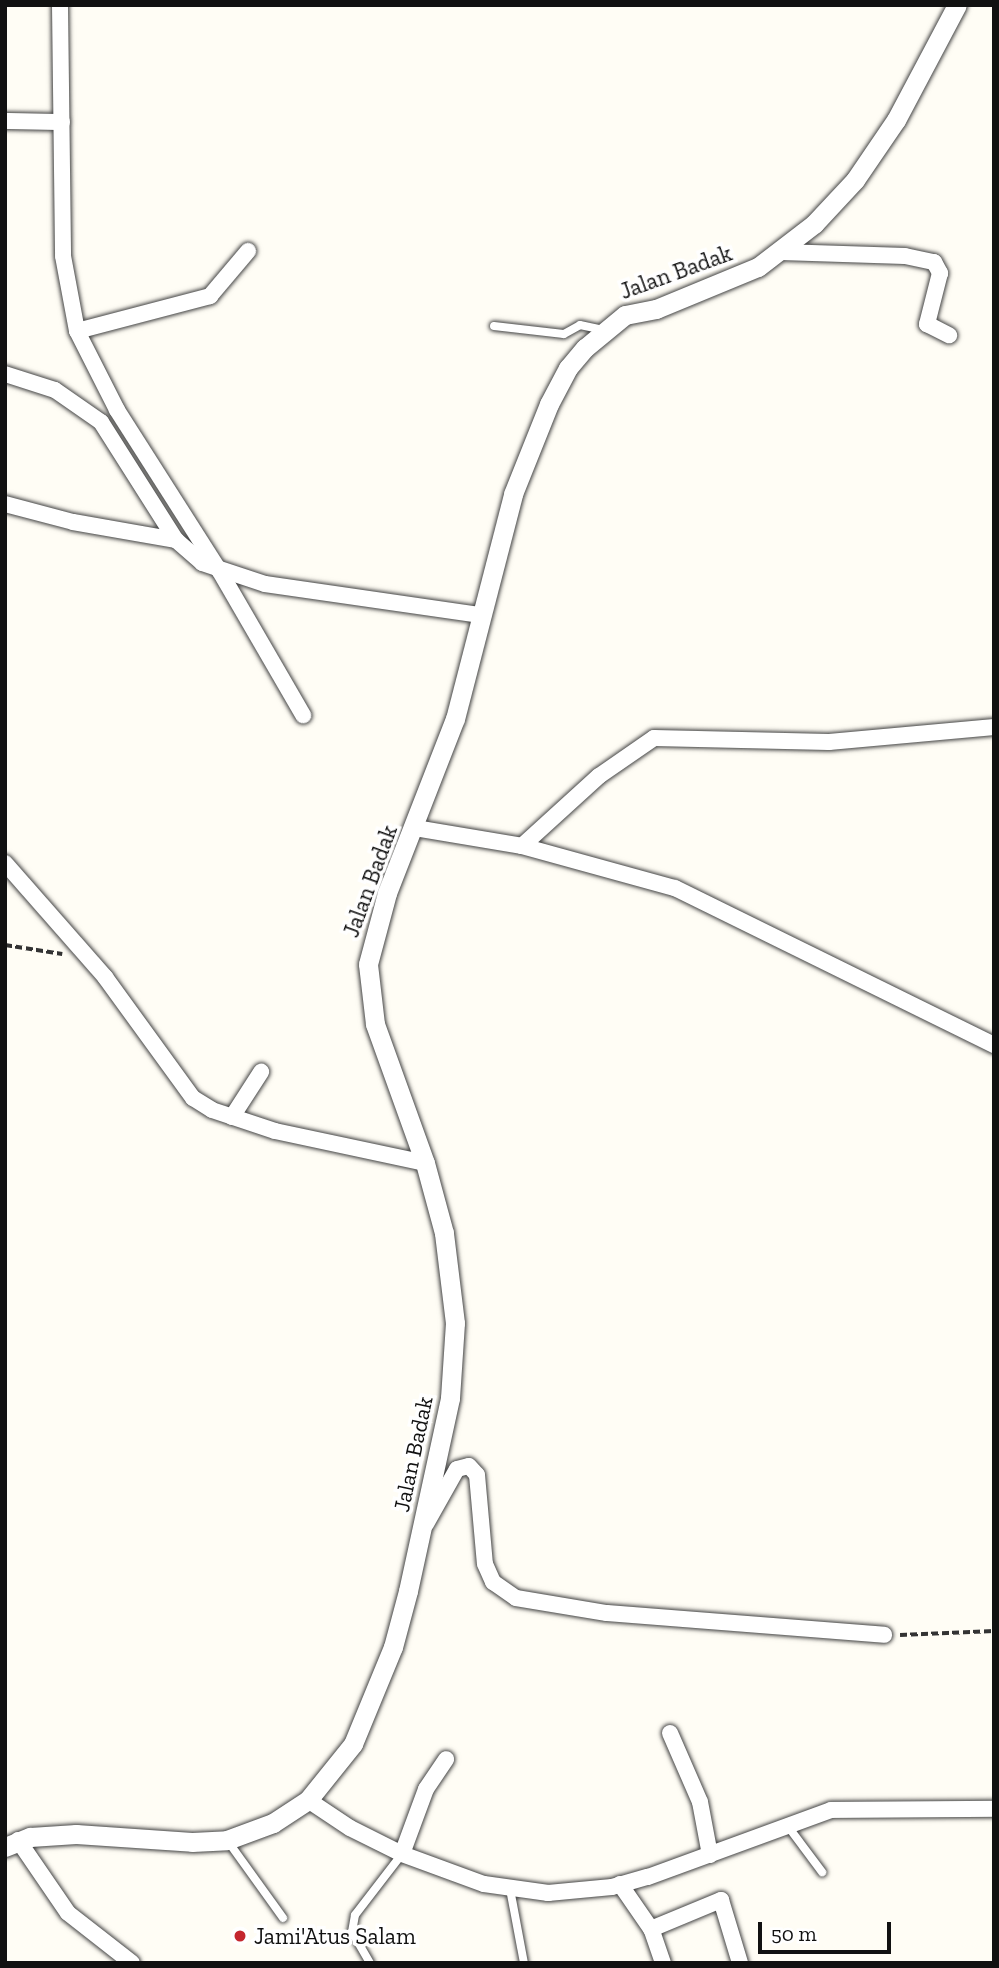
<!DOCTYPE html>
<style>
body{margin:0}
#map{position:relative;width:999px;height:1968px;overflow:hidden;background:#fffdf5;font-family:"Zilla Slab",serif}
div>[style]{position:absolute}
.path>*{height:3.5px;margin-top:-1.75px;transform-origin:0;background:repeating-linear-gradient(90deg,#333 0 7px,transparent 0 10.5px)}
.roads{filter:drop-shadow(0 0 2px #444) drop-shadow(0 0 2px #444)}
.service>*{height:8px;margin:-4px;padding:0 4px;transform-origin:4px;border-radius:4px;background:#fff}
.minor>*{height:16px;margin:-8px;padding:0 8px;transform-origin:8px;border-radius:8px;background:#fff}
.tertiary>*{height:19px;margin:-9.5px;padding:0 9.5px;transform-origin:9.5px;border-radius:9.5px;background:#fff}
.dots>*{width:19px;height:19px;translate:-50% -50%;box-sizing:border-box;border:4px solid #fff;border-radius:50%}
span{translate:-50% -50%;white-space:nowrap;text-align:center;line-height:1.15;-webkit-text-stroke:7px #fff;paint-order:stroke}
.street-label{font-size:23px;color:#111}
.poi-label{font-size:23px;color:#111}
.left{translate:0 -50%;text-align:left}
.frame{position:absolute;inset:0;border:7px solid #111;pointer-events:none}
.scale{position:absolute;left:758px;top:1922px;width:133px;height:32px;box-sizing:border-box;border:4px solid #111;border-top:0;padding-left:9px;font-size:21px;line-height:24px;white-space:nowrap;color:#111;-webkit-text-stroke:5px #fff;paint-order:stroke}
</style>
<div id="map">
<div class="path">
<div style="left:5px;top:945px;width:58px;rotate:9deg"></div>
<div style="left:900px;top:1635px;width:94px;rotate:-2.4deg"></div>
</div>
<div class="roads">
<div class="service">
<div style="left:494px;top:326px;width:70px;rotate:6.5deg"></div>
<div style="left:564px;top:334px;width:18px;rotate:-29deg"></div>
<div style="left:580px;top:325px;width:25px;rotate:12deg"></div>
<div style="left:787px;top:1825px;width:59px;rotate:53.3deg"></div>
<div style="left:227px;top:1840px;width:96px;rotate:54.3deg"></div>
<div style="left:510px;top:1889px;width:75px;rotate:79.3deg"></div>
<div style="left:370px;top:1963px;width:36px;rotate:-120deg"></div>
<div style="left:352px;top:1932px;width:17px;rotate:-80deg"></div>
<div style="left:355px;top:1915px;width:77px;rotate:-52.4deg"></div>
</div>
<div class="minor">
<div style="left:60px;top:5px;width:251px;rotate:89.3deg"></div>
<div style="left:63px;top:256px;width:76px;rotate:79.4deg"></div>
<div style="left:77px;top:331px;width:89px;rotate:63.1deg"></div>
<div style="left:117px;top:410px;width:190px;rotate:57.5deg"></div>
<div style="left:219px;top:570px;width:168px;rotate:59.9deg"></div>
<div style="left:5px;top:121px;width:57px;rotate:1deg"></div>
<div style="left:781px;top:252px;width:124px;rotate:1.8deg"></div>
<div style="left:905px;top:256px;width:30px;rotate:12deg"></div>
<div style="left:934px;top:262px;width:13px;rotate:61deg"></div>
<div style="left:940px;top:273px;width:53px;rotate:104.3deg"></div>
<div style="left:927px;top:324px;width:25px;rotate:27deg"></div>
<div style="left:77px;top:331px;width:138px;rotate:-14.7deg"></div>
<div style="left:210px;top:296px;width:59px;rotate:-49.8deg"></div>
<div style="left:5px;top:374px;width:52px;rotate:17.7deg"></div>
<div style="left:55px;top:390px;width:56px;rotate:34.8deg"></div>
<div style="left:101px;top:422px;width:140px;rotate:57.6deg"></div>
<div style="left:176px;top:540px;width:35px;rotate:41deg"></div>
<div style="left:202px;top:563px;width:66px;rotate:18.4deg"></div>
<div style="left:265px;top:584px;width:218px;rotate:8.2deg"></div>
<div style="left:5px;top:504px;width:70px;rotate:14.8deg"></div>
<div style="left:73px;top:522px;width:105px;rotate:9.9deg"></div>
<div style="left:415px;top:828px;width:109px;rotate:9.5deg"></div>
<div style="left:522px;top:846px;width:159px;rotate:15.4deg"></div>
<div style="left:675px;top:888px;width:356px;rotate:26.2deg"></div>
<div style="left:522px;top:846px;width:104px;rotate:-42.3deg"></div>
<div style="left:599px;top:776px;width:67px;rotate:-34.6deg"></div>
<div style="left:654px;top:738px;width:175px;rotate:1.3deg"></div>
<div style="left:829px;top:742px;width:166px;rotate:-5.2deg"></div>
<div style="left:5px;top:863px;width:152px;rotate:48.7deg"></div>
<div style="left:105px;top:977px;width:150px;rotate:54deg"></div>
<div style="left:193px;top:1098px;width:22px;rotate:32deg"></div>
<div style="left:212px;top:1110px;width:66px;rotate:18.4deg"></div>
<div style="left:275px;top:1131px;width:153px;rotate:12deg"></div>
<div style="left:232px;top:1117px;width:54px;rotate:-57.2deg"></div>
<div style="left:426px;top:1524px;width:63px;rotate:-60.6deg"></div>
<div style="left:457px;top:1469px;width:12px;rotate:-14deg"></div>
<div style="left:469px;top:1466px;width:12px;rotate:48deg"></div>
<div style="left:477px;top:1475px;width:89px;rotate:84.9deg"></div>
<div style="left:485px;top:1564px;width:20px;rotate:66deg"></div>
<div style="left:493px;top:1582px;width:28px;rotate:35deg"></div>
<div style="left:516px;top:1598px;width:92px;rotate:9.4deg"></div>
<div style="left:607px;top:1613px;width:278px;rotate:4.5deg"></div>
<div style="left:670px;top:1733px;width:75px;rotate:66.5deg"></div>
<div style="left:700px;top:1802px;width:54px;rotate:79.3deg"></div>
<div style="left:308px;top:1800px;width:50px;rotate:33.7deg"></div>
<div style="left:350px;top:1828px;width:58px;rotate:26.6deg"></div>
<div style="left:402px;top:1854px;width:87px;rotate:20.1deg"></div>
<div style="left:484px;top:1884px;width:65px;rotate:8deg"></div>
<div style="left:548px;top:1893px;width:64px;rotate:-5.4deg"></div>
<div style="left:612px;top:1887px;width:37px;rotate:-16deg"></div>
<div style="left:648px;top:1877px;width:195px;rotate:-20.1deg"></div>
<div style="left:831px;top:1810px;width:163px;rotate:-0.4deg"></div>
<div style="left:18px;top:1840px;width:88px;rotate:55.6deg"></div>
<div style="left:68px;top:1913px;width:81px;rotate:38deg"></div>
<div style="left:402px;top:1854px;width:69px;rotate:-69.7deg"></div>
<div style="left:426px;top:1789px;width:36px;rotate:-56deg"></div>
<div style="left:620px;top:1884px;width:55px;rotate:55.4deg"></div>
<div style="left:663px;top:1963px;width:36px;rotate:-109deg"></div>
<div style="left:651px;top:1929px;width:76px;rotate:-22.5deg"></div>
<div style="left:721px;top:1900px;width:66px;rotate:73.2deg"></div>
</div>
<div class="tertiary">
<div style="left:5px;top:1847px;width:27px;rotate:-22deg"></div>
<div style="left:30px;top:1837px;width:46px;rotate:-3.7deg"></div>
<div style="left:76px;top:1834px;width:116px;rotate:3.9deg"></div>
<div style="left:192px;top:1842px;width:35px;rotate:-3deg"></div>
<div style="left:227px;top:1840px;width:49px;rotate:-20.3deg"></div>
<div style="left:273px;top:1823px;width:42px;rotate:-33.3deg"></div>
<div style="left:308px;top:1800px;width:72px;rotate:-51.2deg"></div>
<div style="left:353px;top:1744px;width:105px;rotate:-67.6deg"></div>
<div style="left:393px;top:1647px;width:58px;rotate:-75deg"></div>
<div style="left:408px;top:1591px;width:198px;rotate:-77.7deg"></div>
<div style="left:450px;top:1398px;width:75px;rotate:-86.2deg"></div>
<div style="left:455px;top:1323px;width:91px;rotate:-97deg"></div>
<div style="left:444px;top:1233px;width:73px;rotate:-105.2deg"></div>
<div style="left:425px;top:1163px;width:148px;rotate:-109.8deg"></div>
<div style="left:375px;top:1024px;width:60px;rotate:-96.7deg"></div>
<div style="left:368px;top:964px;width:73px;rotate:-75deg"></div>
<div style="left:387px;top:893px;width:187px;rotate:-68.7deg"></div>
<div style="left:455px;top:719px;width:232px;rotate:-75.5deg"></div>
<div style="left:513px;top:494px;width:97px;rotate:-68.2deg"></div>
<div style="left:549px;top:404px;width:41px;rotate:-62.2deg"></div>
<div style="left:568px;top:368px;width:26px;rotate:-50deg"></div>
<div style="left:585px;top:348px;width:52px;rotate:-39.5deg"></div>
<div style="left:625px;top:315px;width:32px;rotate:-11deg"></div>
<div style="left:656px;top:309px;width:110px;rotate:-22.4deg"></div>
<div style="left:758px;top:267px;width:71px;rotate:-37.5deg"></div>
<div style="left:814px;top:224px;width:60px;rotate:-47deg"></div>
<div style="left:855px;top:180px;width:73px;rotate:-55.7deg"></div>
<div style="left:896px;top:120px;width:130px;rotate:-62.1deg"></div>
</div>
</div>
<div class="dots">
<div style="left:240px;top:1936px;background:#c4262e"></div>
</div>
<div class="street-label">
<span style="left:676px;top:272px;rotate:-20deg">Jalan Badak</span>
<span style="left:370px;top:881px;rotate:-70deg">Jalan Badak</span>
<span style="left:413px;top:1454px;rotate:-78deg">Jalan Badak</span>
</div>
<div class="poi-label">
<span class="left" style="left:254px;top:1936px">Jami'Atus Salam</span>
</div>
<div class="frame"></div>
<div class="scale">50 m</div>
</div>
